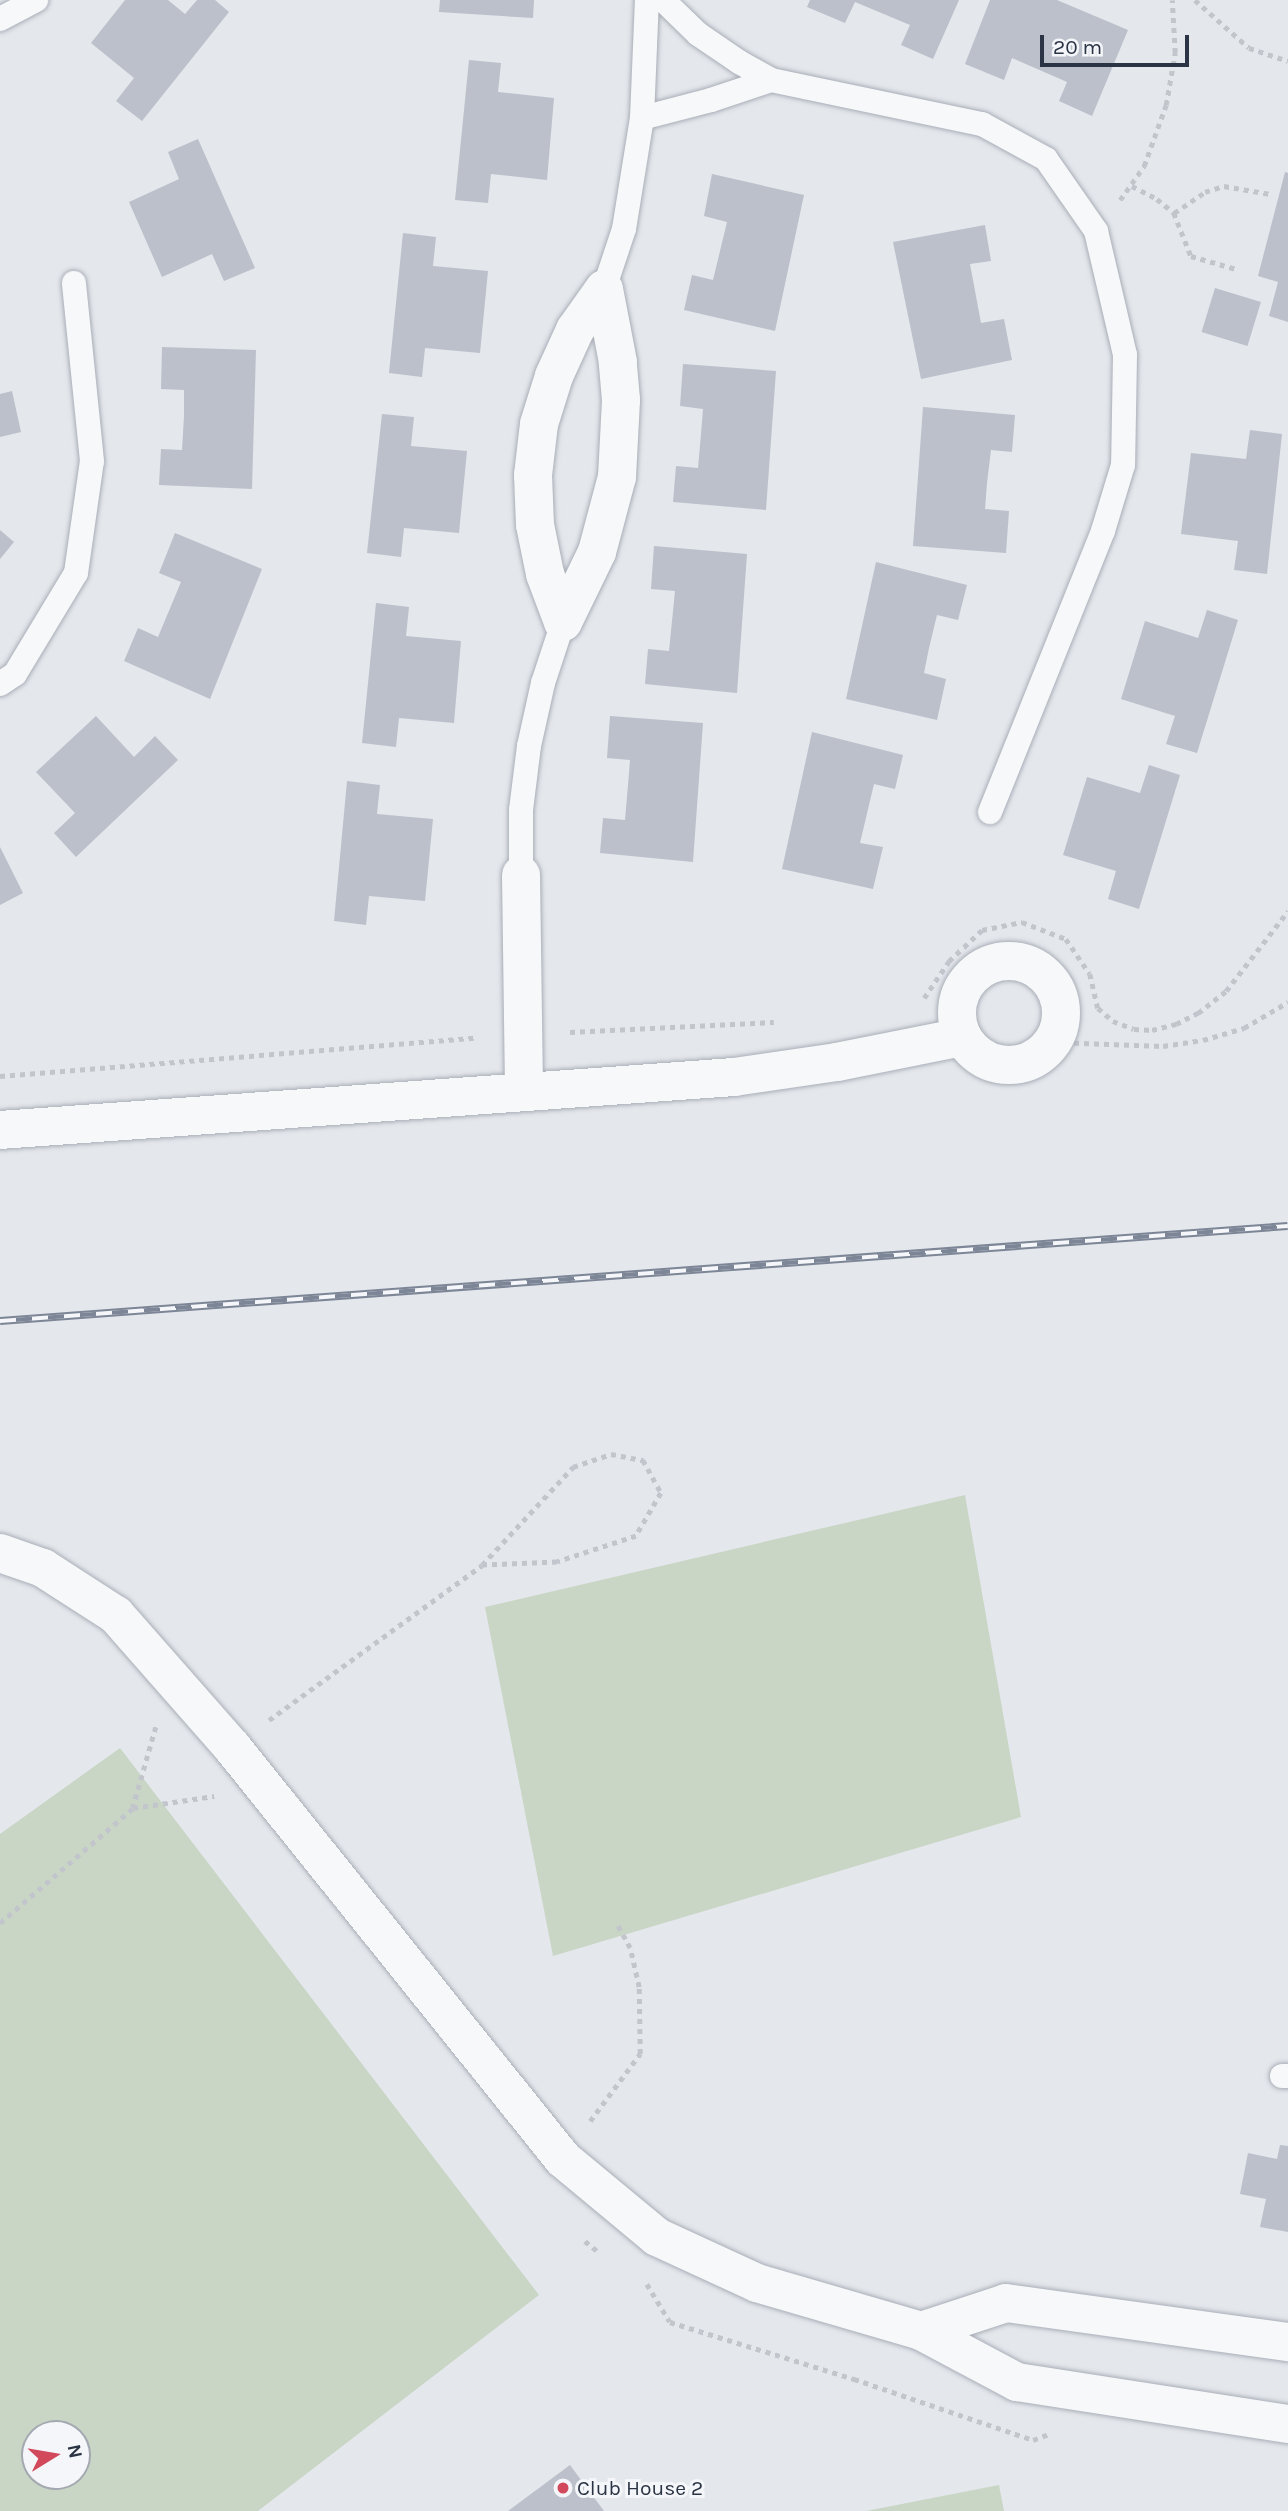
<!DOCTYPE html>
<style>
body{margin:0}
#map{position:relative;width:1288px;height:2511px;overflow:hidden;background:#e4e7ec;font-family:Karla,sans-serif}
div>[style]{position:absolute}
.green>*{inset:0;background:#c9d6c5}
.building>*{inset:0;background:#bbc0ca;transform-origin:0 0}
.path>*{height:4.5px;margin-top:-2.25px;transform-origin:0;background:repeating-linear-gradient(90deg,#c2c5cb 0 5px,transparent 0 10px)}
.roads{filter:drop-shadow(0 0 2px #a9aeb7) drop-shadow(0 0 2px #a9aeb7)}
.service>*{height:24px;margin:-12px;padding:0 12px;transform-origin:12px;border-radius:12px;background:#f7f8fa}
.minor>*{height:38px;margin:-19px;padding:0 19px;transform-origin:19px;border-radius:19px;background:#f7f8fa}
.minor>.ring{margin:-19px;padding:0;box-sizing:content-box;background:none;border:38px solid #f7f8fa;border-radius:50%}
.rail>*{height:8px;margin-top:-4px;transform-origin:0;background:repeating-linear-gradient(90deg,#f4f6f9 0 16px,#7d8696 0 32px);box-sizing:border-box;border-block:2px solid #7d8696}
.dots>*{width:19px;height:19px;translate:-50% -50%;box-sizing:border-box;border:4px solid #f4f6f9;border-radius:50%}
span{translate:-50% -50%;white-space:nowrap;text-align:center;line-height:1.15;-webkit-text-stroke:6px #f4f6f9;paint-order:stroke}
.poi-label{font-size:21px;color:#2b3445}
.left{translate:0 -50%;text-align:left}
.north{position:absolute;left:21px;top:2420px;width:70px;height:70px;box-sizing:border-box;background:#f4f6f9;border:2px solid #a4a8b1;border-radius:50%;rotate:79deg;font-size:19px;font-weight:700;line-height:28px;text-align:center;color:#2b3445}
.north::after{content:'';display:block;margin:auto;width:24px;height:32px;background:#d1495b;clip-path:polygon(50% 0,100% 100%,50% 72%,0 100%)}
.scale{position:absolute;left:1040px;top:35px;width:149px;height:32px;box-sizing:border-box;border:4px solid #2b3445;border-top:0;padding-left:9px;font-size:21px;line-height:24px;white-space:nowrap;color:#2b3445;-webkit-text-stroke:5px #f4f6f9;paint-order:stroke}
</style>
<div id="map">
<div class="green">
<div style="clip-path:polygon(965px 1495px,1021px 1817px,553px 1956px,485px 1607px)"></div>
<div style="clip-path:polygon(evenodd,120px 1748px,539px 2295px,258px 2511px,0 2511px,0 1834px,120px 1748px,35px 2434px,77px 2434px,77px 2476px,35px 2476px,35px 2434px)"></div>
<div style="clip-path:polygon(999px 2485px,1004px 2511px,866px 2511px)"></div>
</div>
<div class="building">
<div style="clip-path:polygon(125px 0,168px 0,185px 14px,197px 0,215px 0,229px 12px,142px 121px,116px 101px,134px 78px,91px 43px)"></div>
<div style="clip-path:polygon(440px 0,534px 0,533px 18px,439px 12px)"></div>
<div style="clip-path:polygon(810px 0,959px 0,933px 59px,901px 45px,910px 25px,855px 2px,845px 23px,807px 7px)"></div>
<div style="clip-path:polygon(990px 0,1057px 0,1128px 30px,1092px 116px,1059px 101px,1067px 82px,1012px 58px,1004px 80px,965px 64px)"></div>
<div style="clip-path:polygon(469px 60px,501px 63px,498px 92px,554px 98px,547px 180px,491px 174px,488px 203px,455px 200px)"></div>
<div style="clip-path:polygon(198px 139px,255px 268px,224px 281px,212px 254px,162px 277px,129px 202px,179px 179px,168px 152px)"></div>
<div style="clip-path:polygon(1285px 172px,1288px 173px,1288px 322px,1269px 316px,1278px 282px,1258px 276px)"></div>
<div style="clip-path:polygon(712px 174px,804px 195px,775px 331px,684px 310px,692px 275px,713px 280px,727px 222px,704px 216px)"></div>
<div style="clip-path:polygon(985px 225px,991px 261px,970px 264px,981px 323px,1004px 319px,1012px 360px,921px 379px,893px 242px)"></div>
<div style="clip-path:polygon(403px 233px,436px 237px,433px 266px,488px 271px,480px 353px,425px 348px,422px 377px,389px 373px)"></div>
<div style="left:1215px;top:288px;width:48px;height:46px;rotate:17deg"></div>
<div style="clip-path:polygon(162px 347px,256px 350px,252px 489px,159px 485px,161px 449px,182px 450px,184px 416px,184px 390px,161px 389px)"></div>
<div style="clip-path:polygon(683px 364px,776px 371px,766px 510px,673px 502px,676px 466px,698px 468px,701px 434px,703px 409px,680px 406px)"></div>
<div style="clip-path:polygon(12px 391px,21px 432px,0 437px,0 394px)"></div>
<div style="clip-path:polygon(923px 407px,1015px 415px,1012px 452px,991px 450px,987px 483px,985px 509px,1009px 511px,1006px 553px,913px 546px)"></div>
<div style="clip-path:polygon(382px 414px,414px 417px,411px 446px,467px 451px,459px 533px,404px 528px,401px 557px,367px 553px)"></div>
<div style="clip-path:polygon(1250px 430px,1282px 434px,1267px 574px,1234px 570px,1238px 541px,1181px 534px,1191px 453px,1246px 459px)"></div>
<div style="clip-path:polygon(0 530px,14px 542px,0 559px)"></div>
<div style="clip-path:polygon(175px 533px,262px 569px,210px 699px,124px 661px,138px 628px,158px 637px,181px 582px,159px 573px)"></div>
<div style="clip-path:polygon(654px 546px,747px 554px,737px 693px,645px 684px,648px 649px,669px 651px,675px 591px,651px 589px)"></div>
<div style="clip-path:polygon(876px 562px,967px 585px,958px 620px,937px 615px,929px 648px,924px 673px,946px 679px,937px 720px,846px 699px)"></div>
<div style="clip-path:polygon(376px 603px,409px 607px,406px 636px,461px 641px,454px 723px,399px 718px,396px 747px,362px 743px)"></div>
<div style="clip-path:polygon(1207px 610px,1238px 620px,1197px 753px,1166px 744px,1175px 716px,1121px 699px,1145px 621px,1198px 638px)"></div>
<div style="clip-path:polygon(96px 716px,134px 757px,155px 736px,178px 760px,76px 857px,54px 833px,75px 813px,36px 772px)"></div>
<div style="clip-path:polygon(610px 716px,703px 723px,693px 862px,600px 853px,603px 818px,625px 820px,628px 785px,630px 760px,607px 758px)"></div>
<div style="clip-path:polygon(812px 732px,903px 755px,895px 789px,874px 784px,860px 843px,883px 847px,873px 889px,782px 869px)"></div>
<div style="clip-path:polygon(1149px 765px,1180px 775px,1139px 909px,1108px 899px,1116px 871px,1063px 855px,1087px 777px,1140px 793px)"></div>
<div style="clip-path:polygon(347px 781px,380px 785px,377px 814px,433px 819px,425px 901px,369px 896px,366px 925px,334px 921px)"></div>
<div style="clip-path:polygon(0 847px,23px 893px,0 905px)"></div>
<div style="clip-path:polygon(1280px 2145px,1288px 2146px,1288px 2232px,1260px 2227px,1266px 2199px,1240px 2194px,1248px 2153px,1277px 2159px)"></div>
<div style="clip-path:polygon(570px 2465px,604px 2511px,508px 2511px)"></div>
</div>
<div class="path">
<div style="left:1195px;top:0;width:72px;rotate:41.6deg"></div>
<div style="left:1249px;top:48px;width:41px;rotate:18.4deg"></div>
<div style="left:1132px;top:186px;width:28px;rotate:27deg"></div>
<div style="left:1157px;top:199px;width:22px;rotate:39deg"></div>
<div style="left:1174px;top:213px;width:46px;rotate:68.4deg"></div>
<div style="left:1191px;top:256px;width:47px;rotate:16.1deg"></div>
<div style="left:1120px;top:200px;width:42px;rotate:-54.8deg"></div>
<div style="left:1144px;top:166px;width:65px;rotate:-70.2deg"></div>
<div style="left:1166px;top:105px;width:53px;rotate:-80.2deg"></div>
<div style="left:1175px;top:53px;width:53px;rotate:-93.2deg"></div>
<div style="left:1174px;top:213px;width:37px;rotate:-34deg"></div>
<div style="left:1205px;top:192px;width:20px;rotate:-18deg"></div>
<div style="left:1224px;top:186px;width:47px;rotate:9.9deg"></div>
<div style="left:924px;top:998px;width:45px;rotate:-56deg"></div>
<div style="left:949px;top:961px;width:45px;rotate:-43.2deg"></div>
<div style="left:982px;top:930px;width:41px;rotate:-11.3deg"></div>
<div style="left:1022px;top:922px;width:47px;rotate:21.1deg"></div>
<div style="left:1066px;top:939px;width:42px;rotate:55.6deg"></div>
<div style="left:1090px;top:974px;width:35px;rotate:77deg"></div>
<div style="left:1098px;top:1008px;width:20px;rotate:41deg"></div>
<div style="left:1113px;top:1021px;width:22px;rotate:21deg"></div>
<div style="left:1134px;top:1029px;width:18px;rotate:3deg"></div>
<div style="left:1152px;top:1030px;width:25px;rotate:-14deg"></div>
<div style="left:1176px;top:1024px;width:25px;rotate:-27deg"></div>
<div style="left:1198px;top:1013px;width:36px;rotate:-38deg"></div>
<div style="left:1226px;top:991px;width:101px;rotate:-52.2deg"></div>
<div style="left:570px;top:1032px;width:204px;rotate:-2.8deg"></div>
<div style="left:1054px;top:1042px;width:109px;rotate:2.1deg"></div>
<div style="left:1163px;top:1046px;width:40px;rotate:-8.5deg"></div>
<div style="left:1203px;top:1040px;width:43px;rotate:-16.3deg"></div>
<div style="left:1244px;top:1028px;width:51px;rotate:-30.6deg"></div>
<div style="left:0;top:1076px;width:479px;rotate:-4.6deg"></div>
<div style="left:269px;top:1720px;width:263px;rotate:-36deg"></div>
<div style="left:482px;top:1565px;width:134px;rotate:-47.1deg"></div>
<div style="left:573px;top:1467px;width:40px;rotate:-18.9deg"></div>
<div style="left:611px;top:1454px;width:33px;rotate:11deg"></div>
<div style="left:643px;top:1460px;width:38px;rotate:61deg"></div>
<div style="left:661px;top:1493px;width:50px;rotate:120.2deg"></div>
<div style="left:636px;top:1536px;width:83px;rotate:161.8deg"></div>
<div style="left:557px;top:1562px;width:75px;rotate:177.7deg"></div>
<div style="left:156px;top:1727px;width:84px;rotate:105.9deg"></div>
<div style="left:133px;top:1808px;width:82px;rotate:-8.4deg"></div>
<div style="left:0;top:1923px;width:176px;rotate:-40.8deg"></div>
<div style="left:590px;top:2121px;width:84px;rotate:-53.3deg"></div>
<div style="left:640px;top:2054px;width:67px;rotate:-90.9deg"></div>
<div style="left:639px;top:1987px;width:40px;rotate:-103deg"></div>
<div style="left:630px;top:1948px;width:26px;rotate:-119deg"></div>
<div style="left:585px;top:2241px;width:19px;rotate:39deg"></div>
<div style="left:647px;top:2284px;width:44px;rotate:58.8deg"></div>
<div style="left:670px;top:2322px;width:193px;rotate:17.2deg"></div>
<div style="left:854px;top:2379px;width:189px;rotate:18.8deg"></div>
<div style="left:1033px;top:2440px;width:17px;rotate:-21deg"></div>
</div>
<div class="roads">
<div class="service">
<div style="left:663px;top:0;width:49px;rotate:44.2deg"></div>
<div style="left:698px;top:34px;width:50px;rotate:34.3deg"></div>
<div style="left:739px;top:62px;width:37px;rotate:29deg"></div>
<div style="left:0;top:19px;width:41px;rotate:-27.8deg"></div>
<div style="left:642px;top:118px;width:71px;rotate:-14.6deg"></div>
<div style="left:711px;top:100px;width:63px;rotate:-18.4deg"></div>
<div style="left:771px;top:80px;width:216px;rotate:11.8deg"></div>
<div style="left:982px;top:124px;width:73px;rotate:28.7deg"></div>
<div style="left:1046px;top:159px;width:88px;rotate:55.2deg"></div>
<div style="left:1096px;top:231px;width:127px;rotate:76.8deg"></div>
<div style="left:1125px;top:355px;width:110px;rotate:91deg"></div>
<div style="left:1123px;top:465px;width:69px;rotate:106.9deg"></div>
<div style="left:1103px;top:531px;width:303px;rotate:111.9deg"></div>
<div style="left:604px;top:289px;width:63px;rotate:-71.6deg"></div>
<div style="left:624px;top:229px;width:112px;rotate:-80.8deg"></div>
<div style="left:642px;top:118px;width:118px;rotate:-87.6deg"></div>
<div style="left:0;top:684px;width:18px;rotate:-34deg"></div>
<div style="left:15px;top:674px;width:118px;rotate:-58.9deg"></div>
<div style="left:76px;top:573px;width:113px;rotate:-81.9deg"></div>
<div style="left:92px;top:461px;width:179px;rotate:-95.8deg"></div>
<div style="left:521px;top:875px;width:65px;rotate:-90deg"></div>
<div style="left:521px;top:810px;width:64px;rotate:-82.9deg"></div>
<div style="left:529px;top:746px;width:65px;rotate:-77.5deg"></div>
<div style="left:543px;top:683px;width:64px;rotate:-71.8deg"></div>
<div style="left:1282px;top:2076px;width:6px"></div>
</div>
<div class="minor">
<div style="left:563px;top:622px;width:51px;rotate:-110.6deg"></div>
<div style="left:545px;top:574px;width:50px;rotate:-101.5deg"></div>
<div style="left:535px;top:525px;width:50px;rotate:-92.3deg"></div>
<div style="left:533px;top:475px;width:51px;rotate:-83.3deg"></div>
<div style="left:539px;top:424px;width:50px;rotate:-72.6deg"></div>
<div style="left:554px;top:376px;width:51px;rotate:-65.5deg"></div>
<div style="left:575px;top:330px;width:50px;rotate:-54.7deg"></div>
<div style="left:563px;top:622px;width:78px;rotate:-64.1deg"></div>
<div style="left:597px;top:552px;width:78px;rotate:-75.1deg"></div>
<div style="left:617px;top:477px;width:77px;rotate:-87deg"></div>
<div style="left:621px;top:400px;width:38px;rotate:-95deg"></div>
<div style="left:618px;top:362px;width:74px;rotate:-100.9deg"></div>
<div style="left:521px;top:875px;width:217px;rotate:89.2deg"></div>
<div class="ring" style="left:957px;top:961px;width:66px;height:66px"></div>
<div style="left:0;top:1130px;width:736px;rotate:-4.13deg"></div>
<div style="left:734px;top:1077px;width:104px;rotate:-8.3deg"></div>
<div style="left:837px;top:1062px;width:127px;rotate:-11.3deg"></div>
<div style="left:0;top:1553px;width:46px;rotate:19.2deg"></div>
<div style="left:43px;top:1568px;width:87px;rotate:32.8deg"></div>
<div style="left:116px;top:1615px;width:176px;rotate:48.7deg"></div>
<div style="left:232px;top:1747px;width:528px;rotate:51.22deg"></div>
<div style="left:563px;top:2159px;width:122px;rotate:39.7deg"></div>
<div style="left:657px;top:2237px;width:110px;rotate:24.7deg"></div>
<div style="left:757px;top:2283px;width:171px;rotate:16.3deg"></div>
<div style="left:921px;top:2331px;width:109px;rotate:28deg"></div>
<div style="left:1017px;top:2382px;width:274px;rotate:8.8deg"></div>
<div style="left:921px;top:2331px;width:89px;rotate:-18.2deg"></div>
<div style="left:1006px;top:2303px;width:285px;rotate:7.9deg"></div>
</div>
</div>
<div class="rail">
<div style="left:0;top:1321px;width:1291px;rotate:-4.22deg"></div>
</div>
<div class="dots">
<div style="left:563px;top:2488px;background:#d1495b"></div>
</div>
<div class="poi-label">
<span class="left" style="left:577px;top:2488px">Club House 2</span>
</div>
<div class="north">N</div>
<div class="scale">20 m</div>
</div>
